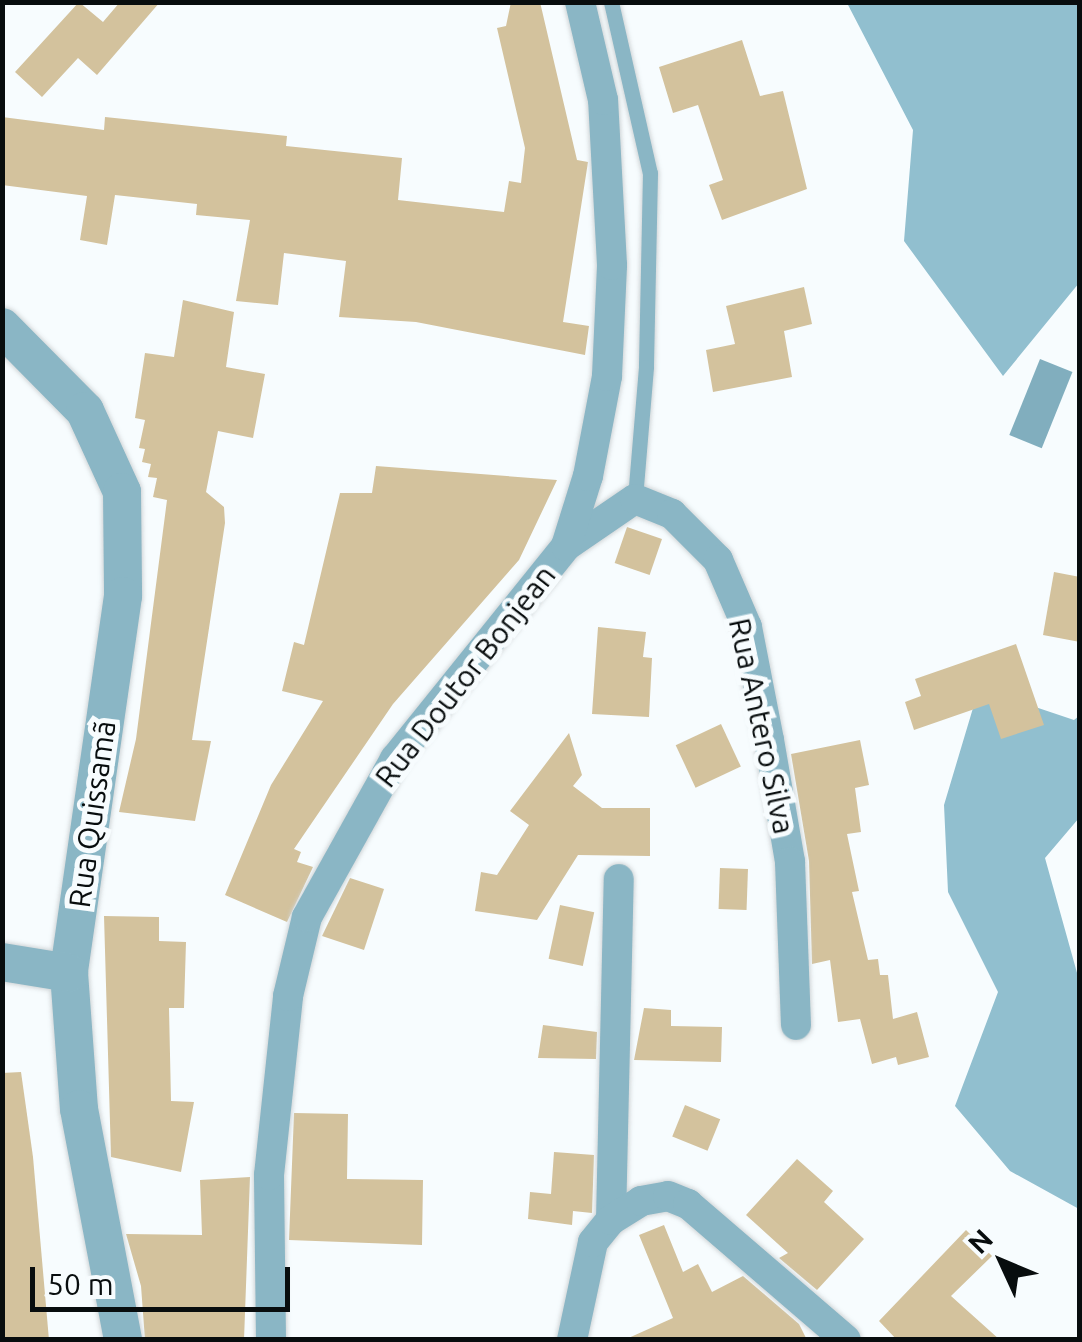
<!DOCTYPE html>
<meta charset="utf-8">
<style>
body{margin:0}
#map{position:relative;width:1082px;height:1342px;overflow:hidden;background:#f7fcfe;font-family:Ubuntu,sans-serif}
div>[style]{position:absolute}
.forest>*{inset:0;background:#91bfcf}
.water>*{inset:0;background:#81aebe;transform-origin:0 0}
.building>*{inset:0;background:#d3c29d;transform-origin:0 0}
.roads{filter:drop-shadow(0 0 2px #d1d6d8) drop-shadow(0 0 2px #d1d6d8)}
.service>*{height:15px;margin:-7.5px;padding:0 7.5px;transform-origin:7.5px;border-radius:7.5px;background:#8ab6c5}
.minor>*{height:30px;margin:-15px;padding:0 15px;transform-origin:15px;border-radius:15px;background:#8ab6c5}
.tertiary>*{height:38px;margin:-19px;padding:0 19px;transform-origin:19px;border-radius:19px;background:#8ab6c5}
span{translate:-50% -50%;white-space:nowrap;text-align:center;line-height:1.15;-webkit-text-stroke:10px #f7fcfe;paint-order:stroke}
.street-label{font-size:30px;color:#080d0e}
.frame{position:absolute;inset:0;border:5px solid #080d0e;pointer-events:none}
.north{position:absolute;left:952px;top:1212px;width:100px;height:100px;-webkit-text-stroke:8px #f7fcfe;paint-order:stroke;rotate:314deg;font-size:28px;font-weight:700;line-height:40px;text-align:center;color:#080d0e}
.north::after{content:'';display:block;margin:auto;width:35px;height:45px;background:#080d0e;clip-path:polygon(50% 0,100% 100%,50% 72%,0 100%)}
.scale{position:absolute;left:30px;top:1267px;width:260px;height:45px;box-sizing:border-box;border:5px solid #080d0e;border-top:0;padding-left:12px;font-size:30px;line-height:35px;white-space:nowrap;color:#080d0e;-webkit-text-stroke:8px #f7fcfe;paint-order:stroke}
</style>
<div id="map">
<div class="forest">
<div style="clip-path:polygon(847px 3px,1079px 3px,1079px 283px,1003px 376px,904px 241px,913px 130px)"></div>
<div style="clip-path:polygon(979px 688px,1074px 720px,1079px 716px,1079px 818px,1045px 858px,1079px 980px,1079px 1209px,1010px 1171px,955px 1106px,998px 992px,948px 892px,944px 805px)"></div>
</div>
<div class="water">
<div style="left:1040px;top:359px;width:35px;height:82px;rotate:22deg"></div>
</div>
<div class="building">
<div style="clip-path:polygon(79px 2px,103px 22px,120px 2px,160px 2px,97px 75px,78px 58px,42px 97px,15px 72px)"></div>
<div style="clip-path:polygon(511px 2px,540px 2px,577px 160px,588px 162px,563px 322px,589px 326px,585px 355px,416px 322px,339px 317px,346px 261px,284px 253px,278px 305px,236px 301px,250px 220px,196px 215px,197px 204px,115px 195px,107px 245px,80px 240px,87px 196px,2px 185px,2px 117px,104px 130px,105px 117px,287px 136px,286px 146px,402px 158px,398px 200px,504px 212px,509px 181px,521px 183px,525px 148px,497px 28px,506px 26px)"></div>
<div style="clip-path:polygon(742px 40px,760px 96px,783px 91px,807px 189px,722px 220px,709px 185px,723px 180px,698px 105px,673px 113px,659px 67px)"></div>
<div style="clip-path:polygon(804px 287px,812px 324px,784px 331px,792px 377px,713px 392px,706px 350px,735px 344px,726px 306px)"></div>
<div style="clip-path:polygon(183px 300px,234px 312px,226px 367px,265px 374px,253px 438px,218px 431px,206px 492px,224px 507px,225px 523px,192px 740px,211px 741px,195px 821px,119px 812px,136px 739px,167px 500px,153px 497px,157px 478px,148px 477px,151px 464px,142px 462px,145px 449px,139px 448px,145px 420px,135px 418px,145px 353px,174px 357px)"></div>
<div style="clip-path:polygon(376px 466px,557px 480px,519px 560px,393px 704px,294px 849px,301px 852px,297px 862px,313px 867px,287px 922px,225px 895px,271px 785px,323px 701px,282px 691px,294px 642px,304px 645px,340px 493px,372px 493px)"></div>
<div style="left:627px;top:527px;width:37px;height:38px;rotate:19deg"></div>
<div style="clip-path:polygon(1054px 572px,1080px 577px,1080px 642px,1043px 635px)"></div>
<div style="clip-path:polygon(598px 627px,646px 632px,643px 657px,652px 658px,649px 717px,592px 714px)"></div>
<div style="clip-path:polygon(1016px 644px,1044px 725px,1001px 739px,989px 704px,914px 730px,905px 702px,921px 696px,915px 679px)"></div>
<div style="left:721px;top:724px;width:47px;height:50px;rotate:65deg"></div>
<div style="clip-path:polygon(569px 733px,582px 775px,573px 786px,602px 808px,650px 808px,650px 856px,578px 855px,537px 920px,475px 911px,481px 872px,497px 875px,529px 825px,510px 811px)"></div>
<div style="clip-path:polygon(860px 740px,869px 785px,855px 788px,861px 832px,847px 834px,859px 891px,852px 892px,868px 960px,878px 959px,880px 975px,888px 975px,893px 1019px,917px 1012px,929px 1057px,898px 1065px,896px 1057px,872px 1064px,860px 1019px,838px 1022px,830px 960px,812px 964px,809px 861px,791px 754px)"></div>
<div style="left:720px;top:868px;width:28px;height:41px;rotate:2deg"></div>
<div style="clip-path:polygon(350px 878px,384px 889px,364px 950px,322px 936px)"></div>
<div style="left:560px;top:905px;width:35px;height:55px;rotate:12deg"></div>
<div style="clip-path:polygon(104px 916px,159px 917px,159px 941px,186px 942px,184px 1008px,169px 1008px,171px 1101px,194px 1102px,181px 1172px,111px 1157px)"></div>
<div style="clip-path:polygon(644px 1008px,671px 1010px,671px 1026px,722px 1027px,721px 1062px,634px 1060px)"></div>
<div style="clip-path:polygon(543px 1025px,597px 1032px,596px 1059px,538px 1058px)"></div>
<div style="clip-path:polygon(21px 1072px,33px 1157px,49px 1340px,2px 1340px,2px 1073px)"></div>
<div style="left:685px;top:1105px;width:38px;height:34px;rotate:22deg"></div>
<div style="clip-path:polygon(294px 1113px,348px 1114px,347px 1179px,423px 1180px,422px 1245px,289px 1240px)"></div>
<div style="clip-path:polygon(554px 1152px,594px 1155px,592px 1213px,573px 1211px,572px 1225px,528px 1219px,530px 1192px,551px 1194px)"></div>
<div style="clip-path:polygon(797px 1159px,833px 1191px,824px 1202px,864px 1239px,817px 1290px,779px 1258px,788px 1253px,746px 1215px)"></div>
<div style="clip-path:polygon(250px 1177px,244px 1340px,145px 1340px,141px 1286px,126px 1234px,202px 1235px,200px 1180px)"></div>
<div style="clip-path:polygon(664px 1225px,683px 1272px,698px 1264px,712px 1292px,743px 1276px,799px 1324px,807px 1340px,624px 1340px,673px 1318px,639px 1235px)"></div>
<div style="clip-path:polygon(966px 1230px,992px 1256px,951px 1296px,1000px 1340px,897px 1340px,879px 1321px)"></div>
</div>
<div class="roads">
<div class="service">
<div style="left:611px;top:2px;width:175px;rotate:77.2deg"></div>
<div style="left:650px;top:173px;width:194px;rotate:91.2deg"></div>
<div style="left:646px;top:367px;width:132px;rotate:94.8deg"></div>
</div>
<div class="minor">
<div style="left:566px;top:546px;width:83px;rotate:-34.3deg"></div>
<div style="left:635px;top:499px;width:40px;rotate:22deg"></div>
<div style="left:672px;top:514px;width:65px;rotate:45deg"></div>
<div style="left:718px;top:560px;width:73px;rotate:66.6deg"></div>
<div style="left:747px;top:627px;width:115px;rotate:79deg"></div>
<div style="left:769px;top:740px;width:124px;rotate:80.2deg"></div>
<div style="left:790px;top:862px;width:163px;rotate:87.9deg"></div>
<div style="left:611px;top:1220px;width:341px;rotate:-88.7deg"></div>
<div style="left:271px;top:1340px;width:165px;rotate:-90.7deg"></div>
<div style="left:269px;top:1175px;width:180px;rotate:-83.9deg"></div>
<div style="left:288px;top:996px;width:81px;rotate:-76.5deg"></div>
<div style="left:307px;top:917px;width:181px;rotate:-60.9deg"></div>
<div style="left:395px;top:759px;width:273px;rotate:-51.2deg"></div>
<div style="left:566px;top:546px;width:73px;rotate:-72.6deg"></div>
<div style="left:588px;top:476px;width:102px;rotate:-79.2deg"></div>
<div style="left:607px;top:376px;width:111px;rotate:-87.4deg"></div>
<div style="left:612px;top:265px;width:165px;rotate:-93.1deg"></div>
<div style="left:603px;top:100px;width:101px;rotate:-103.2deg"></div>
<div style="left:572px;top:1340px;width:100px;rotate:-77.9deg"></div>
<div style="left:593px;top:1242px;width:28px;rotate:-51deg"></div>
<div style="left:611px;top:1220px;width:36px;rotate:-32deg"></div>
<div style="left:641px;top:1201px;width:27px;rotate:-10deg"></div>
<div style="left:668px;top:1196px;width:22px;rotate:22deg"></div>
<div style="left:688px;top:1204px;width:208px;rotate:40.7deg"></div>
</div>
<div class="tertiary">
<div style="left:2px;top:327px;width:118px;rotate:45.3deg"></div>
<div style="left:85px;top:411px;width:89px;rotate:65.4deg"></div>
<div style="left:122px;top:492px;width:104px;rotate:89.4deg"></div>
<div style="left:123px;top:596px;width:381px;rotate:98.2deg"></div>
<div style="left:69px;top:973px;width:136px;rotate:85.8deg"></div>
<div style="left:79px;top:1109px;width:235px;rotate:79.2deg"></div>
<div style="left:2px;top:962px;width:68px;rotate:9.3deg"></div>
</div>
</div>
<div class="street-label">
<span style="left:465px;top:676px;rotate:-52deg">Rua Doutor Bonjean</span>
<span style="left:762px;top:726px;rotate:78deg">Rua Antero Silva</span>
<span style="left:92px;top:814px;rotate:-82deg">Rua Quissamã</span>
</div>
<div class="frame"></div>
<div class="north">N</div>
<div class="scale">50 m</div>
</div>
